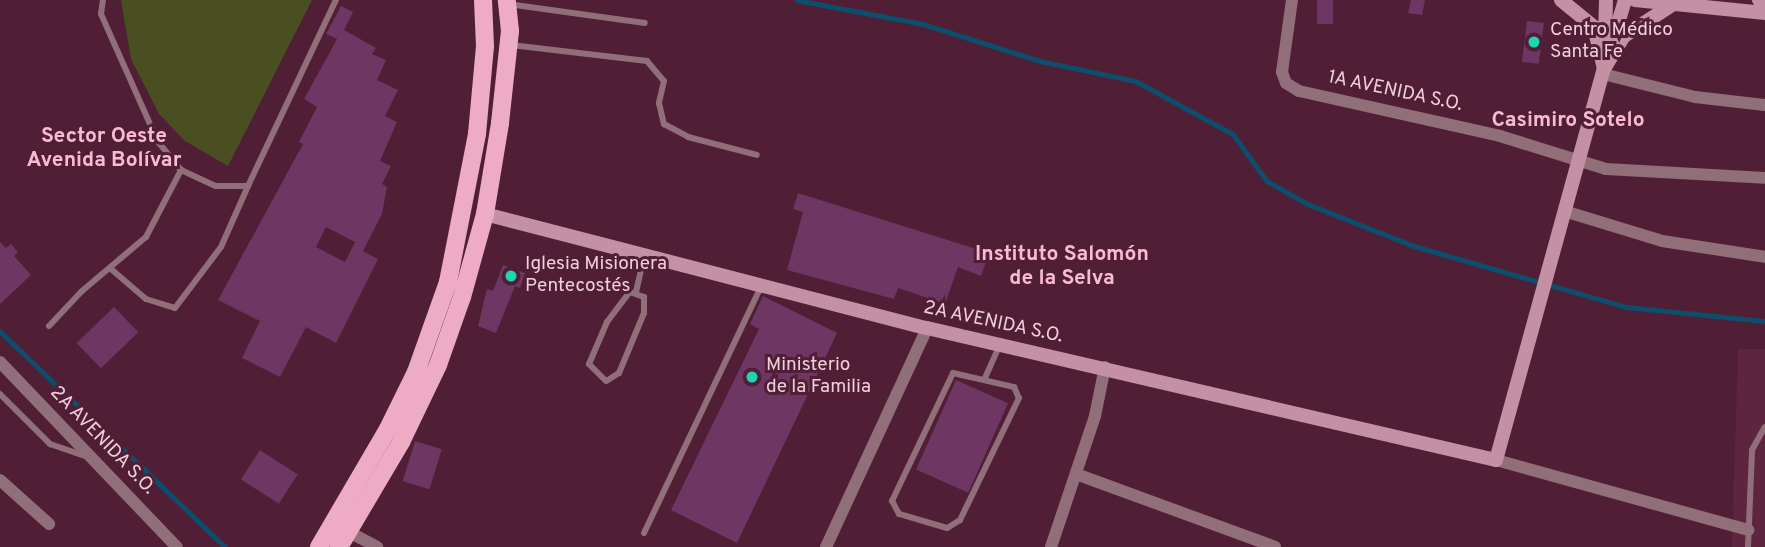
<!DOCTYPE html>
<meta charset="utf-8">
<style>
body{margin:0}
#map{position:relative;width:1765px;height:547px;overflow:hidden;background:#501f35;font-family:Overpass,sans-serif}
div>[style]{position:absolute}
.built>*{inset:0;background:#5e253f}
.green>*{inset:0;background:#4a4f22}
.stream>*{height:4.5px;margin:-2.25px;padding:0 2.25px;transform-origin:2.25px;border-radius:2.25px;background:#0c4e6c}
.building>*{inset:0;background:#6d3663;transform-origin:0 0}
.lane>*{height:6px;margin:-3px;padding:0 3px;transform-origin:3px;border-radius:3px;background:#906f7b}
.street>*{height:12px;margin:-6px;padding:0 6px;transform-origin:6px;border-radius:6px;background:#906f7b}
.secondary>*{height:14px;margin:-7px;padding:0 7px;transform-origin:7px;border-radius:7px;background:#c491a4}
.primary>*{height:18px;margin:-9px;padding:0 9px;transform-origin:9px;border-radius:9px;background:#edabc4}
.dots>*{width:19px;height:19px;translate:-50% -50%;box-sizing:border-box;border:4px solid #501f35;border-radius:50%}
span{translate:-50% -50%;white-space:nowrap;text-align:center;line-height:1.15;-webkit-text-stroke:6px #501f35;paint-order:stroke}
.poi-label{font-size:19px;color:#f0cfdb}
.left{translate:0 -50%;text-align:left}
.street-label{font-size:19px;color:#f0cfdb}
.neighbourhood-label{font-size:21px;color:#f9bad2;font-weight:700}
</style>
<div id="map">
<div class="built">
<div style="clip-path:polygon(1738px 349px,1765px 349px,1765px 547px,1732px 547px)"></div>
</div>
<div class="green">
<div style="clip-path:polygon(121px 0,312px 0,228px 166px,185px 141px,159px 114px,131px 59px)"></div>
</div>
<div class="stream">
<div style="left:797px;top:0;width:128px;rotate:10.8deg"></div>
<div style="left:923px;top:24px;width:123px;rotate:17.5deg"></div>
<div style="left:1040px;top:61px;width:98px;rotate:11.8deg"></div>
<div style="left:1136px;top:81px;width:111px;rotate:28.7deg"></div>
<div style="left:1233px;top:134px;width:58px;rotate:54.1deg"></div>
<div style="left:1267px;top:181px;width:47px;rotate:29.3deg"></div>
<div style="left:1308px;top:204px;width:114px;rotate:21.6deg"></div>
<div style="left:1414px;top:246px;width:222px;rotate:16deg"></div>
<div style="left:1627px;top:307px;width:139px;rotate:5.8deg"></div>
<div style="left:0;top:331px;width:312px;rotate:43.8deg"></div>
</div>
<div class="building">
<div style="left:1317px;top:0;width:16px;height:24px"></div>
<div style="clip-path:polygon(1411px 0,1425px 0,1422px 15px,1408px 13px)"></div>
<div style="clip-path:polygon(evenodd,341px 6px,353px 12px,344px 30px,376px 48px,372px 54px,386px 60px,377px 80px,398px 90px,385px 116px,397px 122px,380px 161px,391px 166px,382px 184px,387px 187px,382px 214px,363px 251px,378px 259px,336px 343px,306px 327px,280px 377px,242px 358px,260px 321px,218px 300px,303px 144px,299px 142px,317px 107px,304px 99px,337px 39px,326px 34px,341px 6px,326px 227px,355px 242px,345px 262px,316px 247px,326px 227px)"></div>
<div style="left:1527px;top:21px;width:17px;height:41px;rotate:7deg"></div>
<div style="clip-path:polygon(798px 193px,989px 253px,981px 276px,958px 267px,945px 304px,898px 288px,894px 299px,787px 270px,803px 212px,793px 209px)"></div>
<div style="clip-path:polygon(0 242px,6px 248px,11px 244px,18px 252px,14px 256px,31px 275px,0 304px)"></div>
<div style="clip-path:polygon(503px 265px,525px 273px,520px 288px,515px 286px,496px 333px,478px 326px,487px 289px,493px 291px)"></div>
<div style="clip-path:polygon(763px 296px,837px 333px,737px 543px,671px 510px,759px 329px,750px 324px)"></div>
<div style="left:114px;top:307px;width:35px;height:52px;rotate:46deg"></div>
<div style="left:956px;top:380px;width:57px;height:98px;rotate:24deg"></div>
<div style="left:415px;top:441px;width:28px;height:42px;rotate:17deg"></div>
<div style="left:260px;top:450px;width:45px;height:35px;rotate:33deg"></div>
</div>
<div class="lane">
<div style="left:515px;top:5px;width:131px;rotate:7.9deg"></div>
<div style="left:511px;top:45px;width:137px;rotate:6.7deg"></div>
<div style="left:647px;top:61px;width:26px;rotate:50deg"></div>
<div style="left:664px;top:81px;width:23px;rotate:103deg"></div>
<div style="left:659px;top:103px;width:22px;rotate:77deg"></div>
<div style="left:664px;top:124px;width:27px;rotate:28deg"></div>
<div style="left:688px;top:137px;width:71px;rotate:14.6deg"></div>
<div style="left:181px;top:170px;width:38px;rotate:25deg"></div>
<div style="left:216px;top:186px;width:32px"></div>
<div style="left:248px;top:186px;width:206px;rotate:-64.7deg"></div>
<div style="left:111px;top:269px;width:46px;rotate:40.6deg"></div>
<div style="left:146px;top:299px;width:30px;rotate:17deg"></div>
<div style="left:175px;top:308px;width:76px;rotate:-53deg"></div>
<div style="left:221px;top:247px;width:67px;rotate:-66.1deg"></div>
<div style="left:630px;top:292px;width:15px;rotate:20deg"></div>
<div style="left:644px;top:297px;width:16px;rotate:90deg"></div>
<div style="left:644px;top:313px;width:65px;rotate:112.6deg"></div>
<div style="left:619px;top:373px;width:15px;rotate:148deg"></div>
<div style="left:606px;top:381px;width:24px;rotate:-135deg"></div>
<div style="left:589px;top:364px;width:46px;rotate:-66.8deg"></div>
<div style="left:607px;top:322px;width:38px;rotate:-53deg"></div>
<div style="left:636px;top:292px;width:36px;rotate:-77deg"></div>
<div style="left:49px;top:326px;width:48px;rotate:-46.7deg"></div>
<div style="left:82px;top:291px;width:84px;rotate:-40.2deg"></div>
<div style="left:146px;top:237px;width:76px;rotate:-62.4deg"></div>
<div style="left:181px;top:170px;width:36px;rotate:-129deg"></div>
<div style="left:158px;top:142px;width:140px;rotate:-114deg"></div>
<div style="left:101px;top:14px;width:14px;rotate:-82deg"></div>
<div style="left:953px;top:373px;width:63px;rotate:12.9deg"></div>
<div style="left:1014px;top:387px;width:12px;rotate:66deg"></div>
<div style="left:1019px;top:398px;width:136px;rotate:115.8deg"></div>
<div style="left:960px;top:520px;width:15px;rotate:148deg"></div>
<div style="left:947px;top:528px;width:50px;rotate:-163.7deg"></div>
<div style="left:899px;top:514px;width:15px;rotate:-118deg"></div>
<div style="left:892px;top:501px;width:142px;rotate:-64.5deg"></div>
<div style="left:985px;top:378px;width:36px;rotate:-66deg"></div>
<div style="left:0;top:394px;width:71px;rotate:45deg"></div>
<div style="left:50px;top:444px;width:39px;rotate:19deg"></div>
<div style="left:644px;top:533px;width:275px;rotate:-64.6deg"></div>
<div style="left:1748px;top:547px;width:97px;rotate:-87.6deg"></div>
<div style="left:1752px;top:450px;width:26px;rotate:-61deg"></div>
</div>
<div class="street">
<div style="left:1292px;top:0;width:73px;rotate:97.9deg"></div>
<div style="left:1282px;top:72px;width:12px;rotate:70deg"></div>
<div style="left:1286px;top:83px;width:15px;rotate:32deg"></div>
<div style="left:1299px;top:91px;width:206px;rotate:12.6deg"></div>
<div style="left:1500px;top:136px;width:111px;rotate:17.3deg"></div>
<div style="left:1606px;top:169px;width:159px;rotate:3.2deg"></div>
<div style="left:1603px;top:74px;width:95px;rotate:14deg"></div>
<div style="left:1695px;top:97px;width:70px;rotate:6.5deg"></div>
<div style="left:1564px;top:211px;width:102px;rotate:17deg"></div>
<div style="left:1662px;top:241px;width:104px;rotate:8.8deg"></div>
<div style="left:0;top:362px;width:256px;rotate:46.3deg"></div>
<div style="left:1496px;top:460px;width:262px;rotate:15.5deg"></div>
<div style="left:1076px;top:474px;width:212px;rotate:20.1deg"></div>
<div style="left:0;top:480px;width:66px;rotate:41.9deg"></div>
<div style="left:349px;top:532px;width:32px;rotate:28deg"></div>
<div style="left:826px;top:547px;width:241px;rotate:-65.2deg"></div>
<div style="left:1051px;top:547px;width:138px;rotate:-71.4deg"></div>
<div style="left:1095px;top:416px;width:50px;rotate:-78.5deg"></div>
</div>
<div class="secondary">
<div style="left:1561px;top:0;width:43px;rotate:39.3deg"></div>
<div style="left:1594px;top:27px;width:43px;rotate:76.6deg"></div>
<div style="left:1635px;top:0;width:131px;rotate:5.7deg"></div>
<div style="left:1759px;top:0;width:6px;rotate:9deg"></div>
<div style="left:1605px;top:46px;width:46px;rotate:-88.8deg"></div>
<div style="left:1611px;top:47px;width:49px;rotate:-73.4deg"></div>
<div style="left:485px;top:214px;width:456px;rotate:14.5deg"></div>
<div style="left:927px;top:328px;width:584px;rotate:13.06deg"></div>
<div style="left:1496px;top:460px;width:406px;rotate:-74.6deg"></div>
<div style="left:1604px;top:69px;width:39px;rotate:-59deg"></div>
<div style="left:1624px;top:36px;width:61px;rotate:-32.9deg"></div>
</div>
<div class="primary">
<div style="left:319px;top:547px;width:137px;rotate:-59.7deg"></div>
<div style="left:388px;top:429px;width:64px;rotate:-63.8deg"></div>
<div style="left:416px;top:372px;width:96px;rotate:-70.4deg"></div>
<div style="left:448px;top:282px;width:151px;rotate:-78.9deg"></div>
<div style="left:477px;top:134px;width:88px;rotate:-84.8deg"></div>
<div style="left:485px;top:46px;width:46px;rotate:-92.5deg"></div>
<div style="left:339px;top:547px;width:122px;rotate:-59.4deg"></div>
<div style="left:401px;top:442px;width:85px;rotate:-64.3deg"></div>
<div style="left:438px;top:365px;width:72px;rotate:-70.6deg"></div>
<div style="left:462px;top:297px;width:86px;rotate:-74.5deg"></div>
<div style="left:485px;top:214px;width:92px;rotate:-80.6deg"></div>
<div style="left:500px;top:123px;width:93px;rotate:-83.8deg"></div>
<div style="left:510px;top:31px;width:31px;rotate:-96deg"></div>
</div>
<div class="dots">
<div style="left:1534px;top:42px;background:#1cd5b1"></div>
<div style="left:511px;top:276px;background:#1cd5b1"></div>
<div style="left:752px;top:377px;background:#1cd5b1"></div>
</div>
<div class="poi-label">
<span class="left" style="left:1550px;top:42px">Centro Médico<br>Santa Fe</span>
<span class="left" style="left:525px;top:276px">Iglesia Misionera<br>Pentecostés</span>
<span class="left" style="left:766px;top:377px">Ministerio<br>de la Familia</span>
</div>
<div class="street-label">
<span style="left:1395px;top:92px;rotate:12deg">1A AVENIDA S.O.</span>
<span style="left:993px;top:323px;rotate:12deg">2A AVENIDA S.O.</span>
<span style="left:102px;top:441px;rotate:46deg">2A AVENIDA S.O.</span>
</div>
<div class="neighbourhood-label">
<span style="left:1568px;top:121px">Casimiro Sotelo</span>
<span style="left:104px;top:149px">Sector Oeste<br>Avenida Bolívar</span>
<span style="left:1062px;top:267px">Instituto Salomón<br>de la Selva</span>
</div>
</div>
